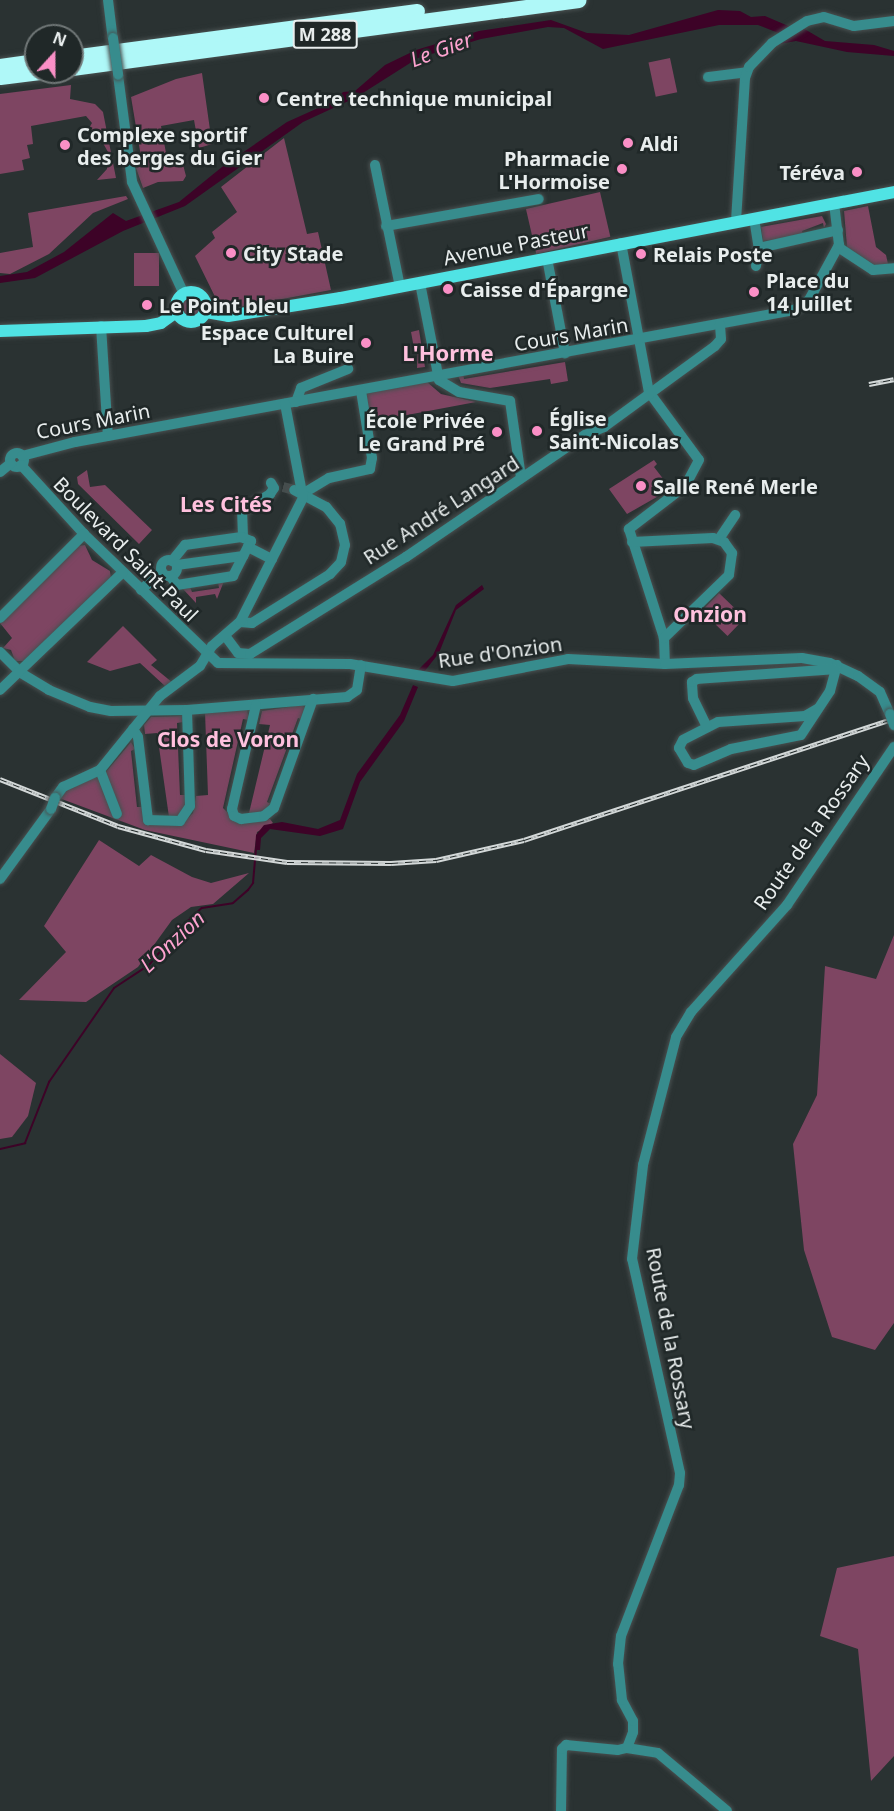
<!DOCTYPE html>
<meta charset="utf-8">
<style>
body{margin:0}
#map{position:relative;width:894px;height:1811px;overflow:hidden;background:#2a3232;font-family:"Noto Sans",sans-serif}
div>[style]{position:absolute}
.green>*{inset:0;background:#7e4562;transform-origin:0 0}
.round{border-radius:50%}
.water>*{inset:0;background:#3d0327}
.stream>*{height:2px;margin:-1px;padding:0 1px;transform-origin:1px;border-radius:1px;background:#3d0327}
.minor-tunnel>*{height:10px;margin-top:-5px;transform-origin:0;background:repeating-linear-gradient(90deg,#464e4e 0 10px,transparent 0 15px)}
.roads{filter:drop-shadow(0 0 2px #485050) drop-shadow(0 0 2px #485050)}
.minor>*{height:10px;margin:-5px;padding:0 5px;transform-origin:5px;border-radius:5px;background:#378c8d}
.minor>.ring{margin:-5px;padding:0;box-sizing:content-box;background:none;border:10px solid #378c8d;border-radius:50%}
.major>*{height:12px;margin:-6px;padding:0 6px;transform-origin:6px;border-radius:6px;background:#50e3e4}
.major>.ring{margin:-6px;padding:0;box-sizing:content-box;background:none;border:12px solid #50e3e4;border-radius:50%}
.highway>*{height:15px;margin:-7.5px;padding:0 7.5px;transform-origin:7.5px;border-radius:7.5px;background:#aff8f8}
.rail>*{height:4.5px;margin-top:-2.25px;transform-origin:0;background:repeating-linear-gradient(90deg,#202828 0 7px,#d3d8d8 0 14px);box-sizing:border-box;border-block:2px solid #d3d8d8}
.bridges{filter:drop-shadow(0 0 2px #485050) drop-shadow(0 0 2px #485050)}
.minor-bridge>*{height:10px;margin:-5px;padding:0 5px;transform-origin:5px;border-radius:5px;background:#378c8d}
.dots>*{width:16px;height:16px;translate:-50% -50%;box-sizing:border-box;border:3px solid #202828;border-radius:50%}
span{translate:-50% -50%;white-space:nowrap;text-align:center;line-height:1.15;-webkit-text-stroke:5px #202828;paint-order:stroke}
.shield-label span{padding:2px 4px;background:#202828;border:2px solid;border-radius:4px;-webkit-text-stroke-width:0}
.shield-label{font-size:18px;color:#e8eded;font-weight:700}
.poi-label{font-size:20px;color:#e8eded;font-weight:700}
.left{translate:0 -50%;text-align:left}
.right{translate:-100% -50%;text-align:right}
.street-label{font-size:20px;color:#e8eded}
.water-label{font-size:21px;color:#fda3d0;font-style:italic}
.neighbourhood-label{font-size:21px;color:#ffc1de;font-weight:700}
.quarter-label{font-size:22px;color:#ffc1de;font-weight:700}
.north{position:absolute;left:24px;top:24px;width:60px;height:60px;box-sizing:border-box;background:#202828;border:2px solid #707777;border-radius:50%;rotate:21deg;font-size:16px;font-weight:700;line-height:24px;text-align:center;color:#e8eded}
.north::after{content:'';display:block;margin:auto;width:21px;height:27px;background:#fa8fc6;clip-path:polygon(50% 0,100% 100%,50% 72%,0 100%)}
</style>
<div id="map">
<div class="green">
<div style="left:670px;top:58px;width:35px;height:22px;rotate:78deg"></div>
<div style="clip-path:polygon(202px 73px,212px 144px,199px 148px,194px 120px,161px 126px,166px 153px,153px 156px,153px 159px,168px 157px,170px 163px,182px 161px,186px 176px,183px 181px,158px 182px,143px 188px,136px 168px,136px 157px,141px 157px,131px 97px,176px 79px)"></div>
<div style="clip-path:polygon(71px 85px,70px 99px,95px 104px,103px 112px,116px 178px,97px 180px,107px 169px,108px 152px,99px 136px,88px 130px,92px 123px,86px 116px,31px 126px,33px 144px,27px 145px,30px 158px,22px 160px,24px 170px,0 174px,0 94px)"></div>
<div style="clip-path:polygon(284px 138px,307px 234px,318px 232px,331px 290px,233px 308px,220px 307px,195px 256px,215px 238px,212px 232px,237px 212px,221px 187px)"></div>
<div style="left:600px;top:192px;width:46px;height:76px;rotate:77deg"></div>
<div style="clip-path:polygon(126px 196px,128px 199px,93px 213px,49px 254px,10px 274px,0 273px,0 253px,33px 247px,28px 213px)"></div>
<div style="clip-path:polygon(868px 206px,876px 247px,886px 255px,888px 264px,876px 266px,847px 247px,844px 211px)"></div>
<div style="clip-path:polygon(822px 216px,826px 224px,824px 228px,823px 223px,802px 231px,804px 236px,763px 241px,761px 227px)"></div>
<div style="left:134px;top:253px;width:25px;height:33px"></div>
<div class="round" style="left:181px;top:297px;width:20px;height:20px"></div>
<div style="clip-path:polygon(419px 330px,425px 367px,417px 368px,418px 348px,414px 348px,411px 332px)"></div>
<div style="clip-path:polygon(565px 362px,568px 381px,551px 384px,550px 379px,490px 388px,461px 383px,458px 375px,463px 374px,464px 379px)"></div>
<div style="clip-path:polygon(427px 382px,441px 394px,476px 402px,370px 422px,365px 394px)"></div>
<div style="clip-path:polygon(654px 460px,657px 464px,654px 467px,671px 489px,627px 514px,609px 489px)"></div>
<div style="clip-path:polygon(87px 470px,90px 487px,105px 485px,152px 530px,139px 544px,78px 484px,77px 477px)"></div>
<div style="clip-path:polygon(85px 545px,92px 560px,110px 571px,111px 578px,28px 661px,15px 661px,11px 650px,3px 648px,12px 638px,0 623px,78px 546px)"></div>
<div style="clip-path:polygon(224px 581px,217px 599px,215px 594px,196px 597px,196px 603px,183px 589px,190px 587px,192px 592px,219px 588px,218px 582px)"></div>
<div style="left:719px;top:593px;width:36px;height:25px;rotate:44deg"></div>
<div style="clip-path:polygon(123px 626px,157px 660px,151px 665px,173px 683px,165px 686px,140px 663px,110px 671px,87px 662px)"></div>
<div style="clip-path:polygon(302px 705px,306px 709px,304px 720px,298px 718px,267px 802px,273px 805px,260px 814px,249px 813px,270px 725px,259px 724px,262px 711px)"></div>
<div style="clip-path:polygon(247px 709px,249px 720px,243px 719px,223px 808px,239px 824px,270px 819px,273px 823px,257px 832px,254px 853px,145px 830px,59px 798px,65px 790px,106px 772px,131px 742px,135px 749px,131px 751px,137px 807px,143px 807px,148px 825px,182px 824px,193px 813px,196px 796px,208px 795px,205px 712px)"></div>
<div style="clip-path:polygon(183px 716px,183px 722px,177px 723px,180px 795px,186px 795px,186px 808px,178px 816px,169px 817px,157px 733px,145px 734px,144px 725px,151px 717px)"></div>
<div style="clip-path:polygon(99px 840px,139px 866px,151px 855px,192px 877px,211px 883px,249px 873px,213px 904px,191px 907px,172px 920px,138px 967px,86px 1002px,19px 1000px,66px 952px,44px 926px)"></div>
<div style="clip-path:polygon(894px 935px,894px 1323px,875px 1350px,832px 1337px,804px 1250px,793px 1144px,817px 1095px,825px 966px,876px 979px)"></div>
<div style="clip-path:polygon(0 1054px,36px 1083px,28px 1116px,12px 1137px,0 1139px)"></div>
<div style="clip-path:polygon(894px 1556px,894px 1756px,871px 1781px,858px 1649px,820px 1636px,837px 1568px)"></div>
</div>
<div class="water">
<div style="clip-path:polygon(718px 10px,740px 11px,751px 17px,765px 16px,793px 28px,781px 34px,758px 25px,719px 25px,603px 49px,564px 28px,548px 27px,481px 39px,418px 58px,355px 98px,303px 122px,185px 206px,123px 231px,35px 278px,0 283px,0 276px,27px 272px,64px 252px,113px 213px,126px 221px,179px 202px,222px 167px,287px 122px,336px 100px,343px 92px,355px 91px,385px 65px,416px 50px,479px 31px,551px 20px,587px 33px,629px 35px)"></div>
<div style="clip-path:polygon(801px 27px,825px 41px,874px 45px,894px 51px,894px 56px,847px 52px,796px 41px,774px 45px)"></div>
<div style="clip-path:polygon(482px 585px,484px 589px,456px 610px,439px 653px,424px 672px,419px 669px,433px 655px,456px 605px)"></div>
<div style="clip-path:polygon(413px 685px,418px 687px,404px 721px,360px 782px,343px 829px,320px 836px,270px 829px,261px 838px,260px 850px,255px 850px,256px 835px,264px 825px,282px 822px,318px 829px,340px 820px,357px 774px,400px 715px)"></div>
</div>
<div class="stream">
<div style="left:0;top:1149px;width:26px;rotate:-13deg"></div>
<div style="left:25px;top:1143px;width:66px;rotate:-68.5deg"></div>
<div style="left:49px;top:1082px;width:114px;rotate:-55.3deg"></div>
<div style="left:114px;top:988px;width:42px;rotate:-33.3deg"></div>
<div style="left:149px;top:965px;width:44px;rotate:-50.5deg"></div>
<div style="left:177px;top:931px;width:34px;rotate:-43deg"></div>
<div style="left:202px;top:908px;width:31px;rotate:-9deg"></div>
<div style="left:233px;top:903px;width:20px;rotate:-41deg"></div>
<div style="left:248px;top:890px;width:9px;rotate:-54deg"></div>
<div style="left:253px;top:883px;width:36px;rotate:-85deg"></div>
</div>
<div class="minor-tunnel">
<div style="left:283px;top:487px;width:11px;rotate:15deg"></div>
</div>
<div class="roads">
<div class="minor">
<div style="left:108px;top:0;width:38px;rotate:83deg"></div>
<div style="left:118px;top:75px;width:108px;rotate:82.5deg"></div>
<div style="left:132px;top:182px;width:123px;rotate:65.1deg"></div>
<div style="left:708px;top:77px;width:38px;rotate:-7deg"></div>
<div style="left:375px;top:165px;width:125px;rotate:78.4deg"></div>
<div style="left:754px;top:218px;width:30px;rotate:81deg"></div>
<div style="left:736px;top:221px;width:143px;rotate:-86.4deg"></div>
<div style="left:745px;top:78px;width:12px;rotate:-70deg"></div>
<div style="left:749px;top:67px;width:33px;rotate:-46deg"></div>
<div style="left:772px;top:43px;width:41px;rotate:-32.2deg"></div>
<div style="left:807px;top:21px;width:17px;rotate:-13deg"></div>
<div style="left:824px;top:17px;width:31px;rotate:17deg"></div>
<div style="left:854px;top:26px;width:40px;rotate:-7.1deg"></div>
<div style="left:386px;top:226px;width:155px;rotate:-10deg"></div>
<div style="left:621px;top:243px;width:152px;rotate:79.4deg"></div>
<div style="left:649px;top:392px;width:84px;rotate:53.7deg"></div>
<div style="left:699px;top:460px;width:30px;rotate:118deg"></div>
<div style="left:685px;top:486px;width:71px;rotate:142.5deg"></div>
<div style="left:629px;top:529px;width:114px;rotate:72.2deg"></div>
<div style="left:664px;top:638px;width:26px;rotate:88deg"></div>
<div style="left:838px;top:247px;width:42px;rotate:33.3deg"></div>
<div style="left:873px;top:270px;width:21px;rotate:-5deg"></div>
<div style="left:547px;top:258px;width:97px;rotate:79.3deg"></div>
<div style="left:756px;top:266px;width:18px;rotate:-81deg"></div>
<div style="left:759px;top:248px;width:81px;rotate:-12.8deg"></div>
<div style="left:420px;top:283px;width:99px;rotate:78.9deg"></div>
<div style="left:439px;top:380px;width:23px;rotate:31deg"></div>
<div style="left:459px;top:392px;width:52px;rotate:10deg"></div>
<div style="left:510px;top:401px;width:77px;rotate:81.8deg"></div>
<div style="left:101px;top:326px;width:110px;rotate:86.4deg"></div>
<div style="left:296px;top:402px;width:15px;rotate:-70deg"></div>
<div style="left:301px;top:388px;width:51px;rotate:-22deg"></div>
<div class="ring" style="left:10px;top:453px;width:4px;height:4px"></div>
<div style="left:22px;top:456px;width:55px;rotate:-14.8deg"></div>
<div style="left:75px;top:442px;width:731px;rotate:-10.4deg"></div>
<div style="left:794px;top:310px;width:18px;rotate:-34deg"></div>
<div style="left:809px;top:300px;width:63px;rotate:-61.4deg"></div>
<div style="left:839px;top:245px;width:42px;rotate:-96.8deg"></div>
<div style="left:21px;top:465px;width:93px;rotate:47.6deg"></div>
<div style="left:84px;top:534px;width:186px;rotate:43.9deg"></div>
<div style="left:218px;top:663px;width:132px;rotate:0.4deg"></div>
<div style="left:350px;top:664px;width:104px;rotate:9.4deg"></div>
<div style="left:453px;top:681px;width:117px;rotate:-10.8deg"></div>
<div style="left:568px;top:659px;width:97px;rotate:3deg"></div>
<div style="left:665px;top:664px;width:137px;rotate:-2.5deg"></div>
<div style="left:802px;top:658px;width:28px;rotate:10deg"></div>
<div style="left:830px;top:663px;width:31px;rotate:25deg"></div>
<div style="left:858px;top:676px;width:27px;rotate:36deg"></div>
<div style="left:880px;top:692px;width:24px;rotate:66deg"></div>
<div style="left:0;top:472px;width:14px;rotate:-39deg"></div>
<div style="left:304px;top:493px;width:29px;rotate:-31deg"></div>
<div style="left:329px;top:478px;width:42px;rotate:-12.4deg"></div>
<div style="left:370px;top:469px;width:11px;rotate:-80deg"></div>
<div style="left:372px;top:458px;width:68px;rotate:-99.3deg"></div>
<div style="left:243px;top:537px;width:26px;rotate:-92deg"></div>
<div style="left:242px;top:511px;width:33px;rotate:-31deg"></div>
<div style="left:270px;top:494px;width:7px;rotate:-56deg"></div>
<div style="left:274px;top:488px;width:6px;rotate:-121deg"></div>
<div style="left:719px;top:539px;width:29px;rotate:-56deg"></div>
<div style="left:632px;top:542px;width:81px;rotate:-2.8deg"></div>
<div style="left:713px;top:538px;width:12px;rotate:20deg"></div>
<div style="left:724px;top:542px;width:14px;rotate:54deg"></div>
<div style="left:732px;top:553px;width:22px;rotate:98deg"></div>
<div style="left:729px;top:575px;width:91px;rotate:135.9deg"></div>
<div class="ring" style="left:161px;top:560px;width:6px;height:6px"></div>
<div style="left:172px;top:561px;width:21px;rotate:-51deg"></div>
<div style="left:185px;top:545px;width:57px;rotate:-8.1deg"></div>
<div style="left:241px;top:537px;width:11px;rotate:22deg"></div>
<div style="left:251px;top:541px;width:7px;rotate:117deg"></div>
<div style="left:248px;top:547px;width:27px;rotate:27deg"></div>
<div style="left:177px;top:565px;width:67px;rotate:-7.8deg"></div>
<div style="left:170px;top:576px;width:11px;rotate:52deg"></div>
<div style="left:177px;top:585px;width:57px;rotate:-9.1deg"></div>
<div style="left:233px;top:576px;width:33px;rotate:-63deg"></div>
<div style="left:141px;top:590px;width:28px;rotate:-42deg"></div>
<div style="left:0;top:618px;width:119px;rotate:-45deg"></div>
<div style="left:240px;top:622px;width:12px;rotate:5deg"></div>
<div style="left:252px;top:623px;width:92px;rotate:-32.1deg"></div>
<div style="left:330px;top:574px;width:16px;rotate:-47deg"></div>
<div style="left:341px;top:562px;width:17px;rotate:-77deg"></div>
<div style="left:345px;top:545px;width:22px;rotate:-103deg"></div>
<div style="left:340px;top:524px;width:22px;rotate:-129deg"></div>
<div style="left:326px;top:507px;width:36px;rotate:-152deg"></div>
<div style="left:226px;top:637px;width:20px;rotate:53deg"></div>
<div style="left:238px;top:653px;width:12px;rotate:5deg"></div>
<div style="left:250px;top:654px;width:184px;rotate:-31.9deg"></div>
<div style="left:406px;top:557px;width:217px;rotate:-34.3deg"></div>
<div style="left:585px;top:435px;width:21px;rotate:-23deg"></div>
<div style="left:604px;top:427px;width:137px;rotate:-36.1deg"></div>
<div style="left:715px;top:346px;width:9px;rotate:-49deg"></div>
<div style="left:721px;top:339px;width:15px;rotate:-94deg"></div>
<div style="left:0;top:652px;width:30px;rotate:45deg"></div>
<div style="left:21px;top:673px;width:33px;rotate:31deg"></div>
<div style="left:49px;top:690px;width:44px;rotate:22.5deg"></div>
<div style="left:90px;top:707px;width:21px;rotate:11deg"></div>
<div style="left:111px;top:711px;width:76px;rotate:-0.8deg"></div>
<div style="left:187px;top:710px;width:161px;rotate:-4.6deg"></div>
<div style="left:347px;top:697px;width:12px;rotate:-35deg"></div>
<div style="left:357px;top:690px;width:25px;rotate:-81deg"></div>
<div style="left:0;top:690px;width:170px;rotate:-43.8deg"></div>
<div style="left:256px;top:705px;width:107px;rotate:103deg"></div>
<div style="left:232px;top:809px;width:7px;rotate:74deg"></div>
<div style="left:234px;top:816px;width:8px;rotate:23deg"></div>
<div style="left:241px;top:819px;width:23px;rotate:-7deg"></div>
<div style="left:264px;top:816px;width:13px;rotate:-39deg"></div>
<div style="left:274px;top:808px;width:116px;rotate:-70.3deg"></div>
<div style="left:817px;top:709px;width:14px;rotate:150deg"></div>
<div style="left:805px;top:716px;width:87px;rotate:176.1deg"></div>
<div style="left:718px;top:722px;width:39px;rotate:153deg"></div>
<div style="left:683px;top:740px;width:9px;rotate:117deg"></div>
<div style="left:679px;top:748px;width:17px;rotate:59deg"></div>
<div style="left:688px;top:763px;width:6px;rotate:18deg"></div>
<div style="left:694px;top:765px;width:40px;rotate:-23.4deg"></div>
<div style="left:731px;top:749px;width:71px;rotate:-11.3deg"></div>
<div style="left:801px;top:735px;width:53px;rotate:-56.6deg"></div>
<div style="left:830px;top:691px;width:27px;rotate:-75deg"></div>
<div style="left:707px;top:727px;width:32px;rotate:-116deg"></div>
<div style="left:693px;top:698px;width:16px;rotate:-94deg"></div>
<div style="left:692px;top:682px;width:6px;rotate:-31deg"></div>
<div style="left:697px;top:679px;width:139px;rotate:-4.1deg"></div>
<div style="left:133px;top:729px;width:9px;rotate:58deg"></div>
<div style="left:138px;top:737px;width:84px;rotate:83.1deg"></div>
<div style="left:148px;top:820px;width:32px;rotate:2deg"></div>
<div style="left:180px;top:821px;width:18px;rotate:-56deg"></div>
<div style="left:190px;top:806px;width:96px;rotate:-91.8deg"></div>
<div style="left:100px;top:770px;width:47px;rotate:68.9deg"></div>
<div style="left:55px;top:798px;width:14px;rotate:-54deg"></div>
<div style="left:63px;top:787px;width:41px;rotate:-24.7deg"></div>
<div style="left:100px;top:770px;width:95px;rotate:-51deg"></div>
<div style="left:160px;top:696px;width:50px;rotate:-36.9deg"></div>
<div style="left:200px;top:666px;width:23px;rotate:-59deg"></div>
<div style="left:212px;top:646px;width:37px;rotate:-41deg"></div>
<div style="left:240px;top:622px;width:139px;rotate:-63.1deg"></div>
<div style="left:303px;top:498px;width:96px;rotate:-100.8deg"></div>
<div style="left:0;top:879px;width:87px;rotate:-53.9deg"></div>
<div style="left:627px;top:1748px;width:31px;rotate:9deg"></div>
<div style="left:658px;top:1753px;width:90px;rotate:40deg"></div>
<div style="left:561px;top:1811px;width:62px;rotate:-89.1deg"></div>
<div style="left:562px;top:1749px;width:6px;rotate:-45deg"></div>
<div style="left:566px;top:1745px;width:52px;rotate:5.5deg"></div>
<div style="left:618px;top:1750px;width:9px;rotate:-13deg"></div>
<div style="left:627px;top:1748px;width:17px;rotate:-69deg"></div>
<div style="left:633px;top:1732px;width:11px;rotate:-90deg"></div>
<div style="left:633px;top:1721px;width:24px;rotate:-118deg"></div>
<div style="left:622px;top:1700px;width:36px;rotate:-96deg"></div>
<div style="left:618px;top:1664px;width:28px;rotate:-84deg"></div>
<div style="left:621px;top:1636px;width:162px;rotate:-69deg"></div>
<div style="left:679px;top:1485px;width:12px;rotate:-85deg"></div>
<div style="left:680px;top:1473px;width:219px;rotate:-102.6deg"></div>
<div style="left:632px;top:1259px;width:95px;rotate:-83.3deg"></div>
<div style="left:643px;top:1165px;width:132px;rotate:-75.5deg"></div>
<div style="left:676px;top:1037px;width:29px;rotate:-59deg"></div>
<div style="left:691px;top:1012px;width:144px;rotate:-48.1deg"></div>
<div style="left:787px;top:905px;width:191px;rotate:-55.9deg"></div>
</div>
<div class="major">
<div class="ring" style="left:176px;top:292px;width:18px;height:18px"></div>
<div style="left:206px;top:312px;width:22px;rotate:10deg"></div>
<div style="left:228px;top:316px;width:114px;rotate:-9.1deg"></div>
<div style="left:341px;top:298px;width:563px;rotate:-10.85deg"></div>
<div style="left:0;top:331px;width:146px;rotate:-2deg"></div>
<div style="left:146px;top:326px;width:15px;rotate:-11deg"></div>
<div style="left:161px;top:323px;width:19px;rotate:-36deg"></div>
</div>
<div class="highway">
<div style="left:72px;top:57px;width:348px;rotate:-7.6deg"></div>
<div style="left:0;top:66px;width:36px;rotate:-8deg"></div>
<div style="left:72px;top:68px;width:511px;rotate:-7.65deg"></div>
<div style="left:0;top:77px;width:40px;rotate:-7.1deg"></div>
</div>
</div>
<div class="rail">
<div style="left:869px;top:384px;width:25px;rotate:-11deg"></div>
<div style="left:0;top:779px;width:127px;rotate:21.7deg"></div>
<div style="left:118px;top:826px;width:91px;rotate:15.3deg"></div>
<div style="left:206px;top:850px;width:82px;rotate:8.4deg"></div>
<div style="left:287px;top:862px;width:104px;rotate:0.6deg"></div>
<div style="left:391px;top:863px;width:45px;rotate:-3.8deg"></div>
<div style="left:436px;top:860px;width:90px;rotate:-12.8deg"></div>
<div style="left:524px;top:840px;width:390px;rotate:-18.2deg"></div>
</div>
<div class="bridges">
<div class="minor-bridge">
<div style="left:113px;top:38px;width:37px;rotate:82deg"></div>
<div style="left:890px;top:714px;width:12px;rotate:70deg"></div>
<div style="left:51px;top:809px;width:12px;rotate:-70deg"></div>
</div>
</div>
<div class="dots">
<div style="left:264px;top:98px;background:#fa8fc6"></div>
<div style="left:628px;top:143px;background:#fa8fc6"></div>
<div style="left:65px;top:145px;background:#fa8fc6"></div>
<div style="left:622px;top:169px;background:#fa8fc6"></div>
<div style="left:857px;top:172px;background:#fa8fc6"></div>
<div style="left:231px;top:253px;background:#fa8fc6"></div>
<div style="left:641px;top:254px;background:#fa8fc6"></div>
<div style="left:448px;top:289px;background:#fa8fc6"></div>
<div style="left:754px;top:292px;background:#fa8fc6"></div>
<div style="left:147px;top:305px;background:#fa8fc6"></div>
<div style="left:366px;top:343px;background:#fa8fc6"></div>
<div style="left:537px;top:431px;background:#fa8fc6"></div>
<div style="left:497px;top:432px;background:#fa8fc6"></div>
<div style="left:641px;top:486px;background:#fa8fc6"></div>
</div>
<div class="shield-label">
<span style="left:325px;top:34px">M 288</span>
</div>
<div class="poi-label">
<span class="left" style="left:276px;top:98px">Centre technique municipal</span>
<span class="left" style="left:77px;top:146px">Complexe sportif<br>des berges du Gier</span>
<span class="left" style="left:640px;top:143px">Aldi</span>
<span class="right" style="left:610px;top:170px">Pharmacie<br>L'Hormoise</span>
<span class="right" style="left:845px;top:172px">Téréva</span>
<span class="left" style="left:243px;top:253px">City Stade</span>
<span class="left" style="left:653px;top:254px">Relais Poste</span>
<span class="left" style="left:766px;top:292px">Place du<br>14 Juillet</span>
<span class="left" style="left:460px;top:289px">Caisse d'Épargne</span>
<span class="left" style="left:159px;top:305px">Le Point bleu</span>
<span class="right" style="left:354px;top:344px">Espace Culturel<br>La Buire</span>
<span class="left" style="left:549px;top:430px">Église<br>Saint-Nicolas</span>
<span class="right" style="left:485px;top:432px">École Privée<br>Le Grand Pré</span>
<span class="left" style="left:653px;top:486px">Salle René Merle</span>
</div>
<div class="street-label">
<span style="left:516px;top:244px;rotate:-11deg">Avenue Pasteur</span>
<span style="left:571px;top:334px;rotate:-10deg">Cours Marin</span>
<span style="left:93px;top:421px;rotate:-11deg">Cours Marin</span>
<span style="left:441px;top:510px;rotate:-33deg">Rue André Langard</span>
<span style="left:126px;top:549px;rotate:45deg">Boulevard Saint-Paul</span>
<span style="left:500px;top:652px;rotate:-8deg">Rue d'Onzion</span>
<span style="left:811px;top:832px;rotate:-55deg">Route de la Rossary</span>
<span style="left:671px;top:1338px;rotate:79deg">Route de la Rossary</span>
</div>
<div class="water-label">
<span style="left:441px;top:49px;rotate:-20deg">Le Gier</span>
<span style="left:172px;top:941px;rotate:-43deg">L'Onzion</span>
</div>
<div class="neighbourhood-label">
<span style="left:226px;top:504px">Les Cités</span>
<span style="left:710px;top:614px">Onzion</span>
<span style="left:228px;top:739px">Clos de Voron</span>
</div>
<div class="quarter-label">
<span style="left:448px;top:353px">L'Horme</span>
</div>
<div class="north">N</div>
</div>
